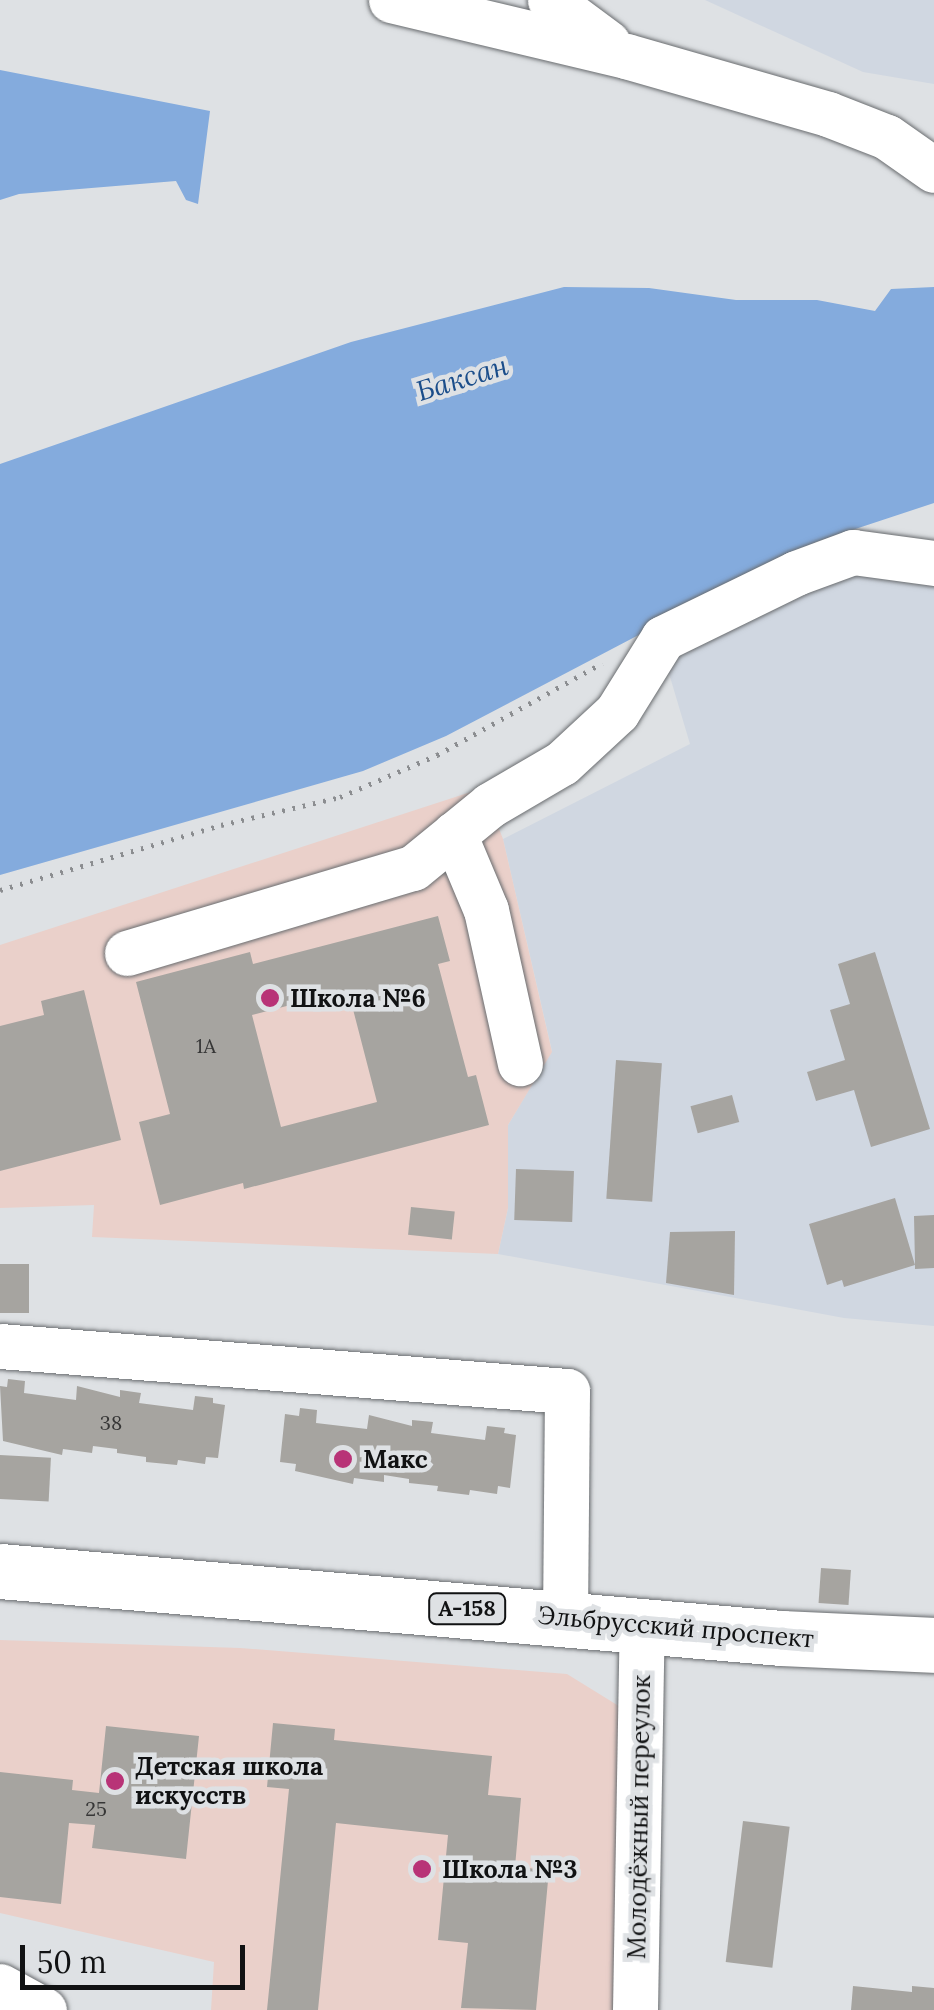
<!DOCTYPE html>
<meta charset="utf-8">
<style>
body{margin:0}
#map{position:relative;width:934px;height:2010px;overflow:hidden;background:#dee1e4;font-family:Lora,serif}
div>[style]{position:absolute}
.built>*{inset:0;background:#d0d7e1}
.education>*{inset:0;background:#ead0ca}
.water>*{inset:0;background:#84abdd}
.building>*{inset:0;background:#a6a4a0;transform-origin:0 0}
.path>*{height:5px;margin-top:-2.5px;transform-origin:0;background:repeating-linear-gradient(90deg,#8b8d90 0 2.5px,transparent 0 10.5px)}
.roads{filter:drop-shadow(0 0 2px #696c6f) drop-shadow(0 0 2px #696c6f)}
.minor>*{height:45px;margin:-22.5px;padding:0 22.5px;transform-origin:22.5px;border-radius:22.5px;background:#fff}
.major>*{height:55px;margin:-27.5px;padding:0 27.5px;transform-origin:27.5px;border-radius:27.5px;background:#fff}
.dots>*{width:28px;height:28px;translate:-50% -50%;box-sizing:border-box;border:5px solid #dee1e4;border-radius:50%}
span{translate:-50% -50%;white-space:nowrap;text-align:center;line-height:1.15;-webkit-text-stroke:9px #dee1e4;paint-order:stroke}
.number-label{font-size:20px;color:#363636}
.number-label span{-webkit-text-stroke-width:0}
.shield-label span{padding:2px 8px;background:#dee1e4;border:2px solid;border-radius:8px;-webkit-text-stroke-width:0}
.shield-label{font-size:22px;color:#111213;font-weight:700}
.poi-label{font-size:25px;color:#111213;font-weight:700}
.left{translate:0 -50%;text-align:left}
.street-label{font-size:25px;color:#111213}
.water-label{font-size:28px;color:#1a4d8a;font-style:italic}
.scale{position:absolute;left:20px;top:1945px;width:225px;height:45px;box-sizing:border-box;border:5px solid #111213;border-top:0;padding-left:12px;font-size:30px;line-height:35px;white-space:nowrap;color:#111213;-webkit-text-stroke:8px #dee1e4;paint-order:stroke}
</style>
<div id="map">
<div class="built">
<div style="clip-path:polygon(705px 0,934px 0,934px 84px,863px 72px)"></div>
<div style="clip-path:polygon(850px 565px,934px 571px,934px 1326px,844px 1318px,498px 1254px,508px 1208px,508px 1125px,552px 1051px,503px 839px,690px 744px,662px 650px)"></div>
</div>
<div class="education">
<div style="clip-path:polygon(483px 788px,503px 839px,552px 1052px,508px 1125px,508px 1208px,498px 1254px,92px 1237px,94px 1205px,0 1208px,0 945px)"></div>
<div style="clip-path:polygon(0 1640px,240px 1648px,567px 1674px,622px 1708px,617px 2010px,211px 2010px,214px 1962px,0 1913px)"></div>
</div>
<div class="water">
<div style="clip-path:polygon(0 70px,210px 111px,198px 204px,186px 200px,176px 181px,19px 194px,0 200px)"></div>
<div style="clip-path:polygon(564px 287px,649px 288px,736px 300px,817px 300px,875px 311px,891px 289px,934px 287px,934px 503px,816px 542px,446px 736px,363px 771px,0 875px,0 464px,351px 342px)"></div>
</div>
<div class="building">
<div style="clip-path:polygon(evenodd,438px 916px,450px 961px,438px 964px,468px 1077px,476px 1075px,489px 1125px,244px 1189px,243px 1183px,160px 1205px,139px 1122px,170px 1114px,136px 982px,250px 952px,253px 964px,438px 916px,348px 990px,377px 1102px,281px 1127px,252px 1015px,348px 990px)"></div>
<div style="clip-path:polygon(875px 952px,930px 1129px,871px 1147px,854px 1090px,816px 1101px,807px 1072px,845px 1060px,830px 1010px,850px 1004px,838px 964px)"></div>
<div style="clip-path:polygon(84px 990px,121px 1140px,0 1171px,0 1026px,44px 1015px,41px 1001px)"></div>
<div style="left:616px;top:1060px;width:46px;height:139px;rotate:4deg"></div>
<div style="left:732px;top:1095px;width:28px;height:43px;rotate:75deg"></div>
<div style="left:516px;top:1169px;width:58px;height:51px;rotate:2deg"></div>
<div style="clip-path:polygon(895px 1198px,915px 1265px,914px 1216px,934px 1215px,934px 1268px,915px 1269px,915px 1265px,844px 1287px,842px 1280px,827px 1285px,809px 1224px)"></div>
<div style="left:411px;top:1207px;width:44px;height:28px;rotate:6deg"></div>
<div style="clip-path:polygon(735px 1231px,734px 1295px,666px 1283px,670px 1232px)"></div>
<div style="left:0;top:1264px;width:29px;height:49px"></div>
<div style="clip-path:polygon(8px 1379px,25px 1381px,24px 1393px,76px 1400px,77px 1386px,120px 1397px,120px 1390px,141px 1393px,139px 1403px,193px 1410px,195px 1396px,213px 1398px,213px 1403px,225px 1405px,218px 1458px,206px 1457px,205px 1464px,178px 1460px,177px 1465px,146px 1462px,146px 1457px,117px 1453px,117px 1449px,93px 1446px,92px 1453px,63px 1449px,62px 1455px,3px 1441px,0 1386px,7px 1387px)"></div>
<div style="clip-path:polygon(300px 1408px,317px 1410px,316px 1423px,367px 1429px,369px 1415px,412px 1426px,412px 1420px,433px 1422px,431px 1433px,485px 1440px,487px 1426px,505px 1428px,504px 1433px,516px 1435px,510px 1488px,498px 1486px,497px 1494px,470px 1490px,469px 1495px,437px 1491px,438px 1486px,409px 1483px,409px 1479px,384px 1475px,384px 1482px,354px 1478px,353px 1484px,295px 1471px,296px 1464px,280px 1462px,285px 1414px,299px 1416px)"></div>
<div style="left:0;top:1455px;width:51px;height:44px;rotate:3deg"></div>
<div style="left:821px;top:1568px;width:30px;height:35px;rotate:4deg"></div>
<div style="clip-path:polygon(273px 1723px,335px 1729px,334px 1740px,492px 1756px,488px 1795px,521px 1798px,515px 1867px,549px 1870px,536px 2010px,461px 2008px,468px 1943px,438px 1940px,448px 1835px,336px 1823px,318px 2010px,267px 2010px,289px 1789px,267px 1787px)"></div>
<div style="clip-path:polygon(106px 1726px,199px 1736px,186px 1859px,92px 1848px,95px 1825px,69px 1823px,61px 1904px,0 1897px,0 1772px,73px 1780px,72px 1790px,99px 1793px)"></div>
<div style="left:743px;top:1821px;width:47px;height:142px;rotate:7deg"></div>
<div style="clip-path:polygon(853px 1986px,912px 1992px,912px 1986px,934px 1988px,934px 2010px,851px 2010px)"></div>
</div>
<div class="path">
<div style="left:0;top:890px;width:230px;rotate:-16.4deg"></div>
<div style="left:221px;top:825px;width:122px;rotate:-13.2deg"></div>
<div style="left:340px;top:797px;width:106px;rotate:-23.4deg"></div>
<div style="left:437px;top:755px;width:189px;rotate:-29.1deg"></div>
</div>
<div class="roads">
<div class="minor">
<div style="left:391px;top:0;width:242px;rotate:13.4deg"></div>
<div style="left:626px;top:56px;width:210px;rotate:16deg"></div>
<div style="left:828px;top:114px;width:63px;rotate:21.3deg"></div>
<div style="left:887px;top:137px;width:57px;rotate:35.1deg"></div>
<div style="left:550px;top:0;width:72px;rotate:36.6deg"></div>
<div style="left:454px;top:834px;width:82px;rotate:67.2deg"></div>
<div style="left:486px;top:910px;width:157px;rotate:77.5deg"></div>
<div style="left:127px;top:953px;width:298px;rotate:-16.6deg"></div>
<div style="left:413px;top:868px;width:99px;rotate:-39.3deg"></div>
<div style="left:490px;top:805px;width:83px;rotate:-30.3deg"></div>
<div style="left:562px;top:763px;width:75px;rotate:-42.8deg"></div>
<div style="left:617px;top:712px;width:87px;rotate:-58.1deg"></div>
<div style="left:663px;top:638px;width:148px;rotate:-26deg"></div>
<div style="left:796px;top:573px;width:61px;rotate:-20.2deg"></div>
<div style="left:853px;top:552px;width:82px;rotate:7.7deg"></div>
<div style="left:0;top:1346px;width:569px;rotate:4.54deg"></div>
<div style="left:567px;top:1391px;width:226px;rotate:90.5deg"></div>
<div style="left:0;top:1986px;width:50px;rotate:28.6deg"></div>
<div style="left:635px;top:2010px;width:386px;rotate:-89deg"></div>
</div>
<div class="major">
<div style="left:0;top:1571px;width:784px;rotate:4.9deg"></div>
<div style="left:781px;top:1638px;width:153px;rotate:2.6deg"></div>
</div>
</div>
<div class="dots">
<div style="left:270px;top:998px;background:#b83377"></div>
<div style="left:343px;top:1459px;background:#b83377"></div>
<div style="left:115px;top:1781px;background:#b83377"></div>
<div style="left:422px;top:1869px;background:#b83377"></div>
</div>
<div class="number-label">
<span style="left:206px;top:1045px">1А</span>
<span style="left:111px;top:1422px">38</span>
<span style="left:96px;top:1808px">25</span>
</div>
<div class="shield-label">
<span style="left:467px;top:1609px">А-158</span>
</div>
<div class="poi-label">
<span class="left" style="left:290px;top:998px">Школа №6</span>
<span class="left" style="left:363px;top:1459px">Макс</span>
<span class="left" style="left:135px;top:1781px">Детская школа<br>искусств</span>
<span class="left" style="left:442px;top:1869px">Школа №3</span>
</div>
<div class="street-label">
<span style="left:676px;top:1627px;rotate:5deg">Эльбрусский проспект</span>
<span style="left:639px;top:1817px;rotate:-89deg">Молодёжный переулок</span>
</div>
<div class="water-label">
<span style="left:462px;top:378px;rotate:-17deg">Баксан</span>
</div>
<div class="scale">50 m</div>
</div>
